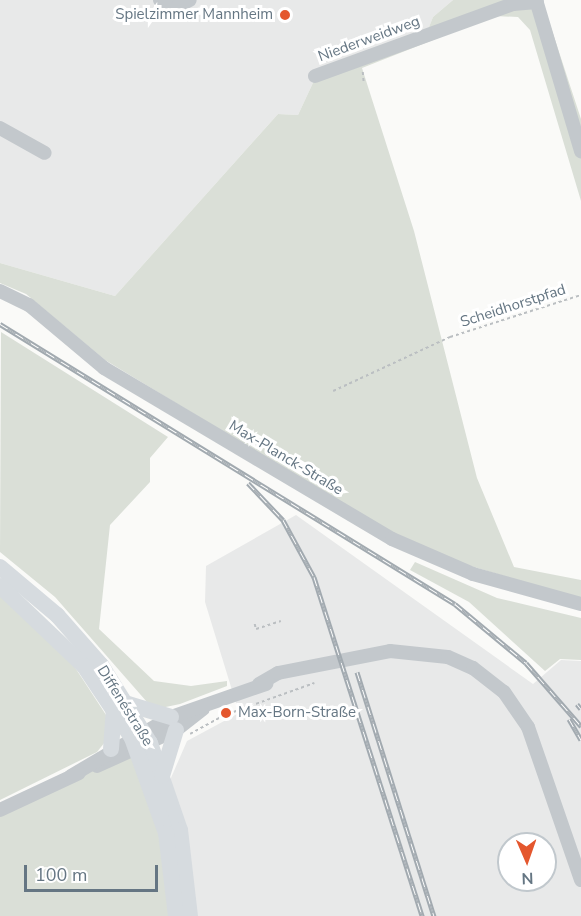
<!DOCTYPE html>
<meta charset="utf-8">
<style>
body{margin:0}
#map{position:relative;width:581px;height:916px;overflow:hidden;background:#fafaf8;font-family:"Nunito Sans",sans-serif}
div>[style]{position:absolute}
.built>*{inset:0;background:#e8e9e9}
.green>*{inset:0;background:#dadfd7}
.path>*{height:1.5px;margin-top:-0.75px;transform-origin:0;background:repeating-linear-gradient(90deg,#bbbfc2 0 3px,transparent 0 6px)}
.minor>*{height:14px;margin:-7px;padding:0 7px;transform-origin:7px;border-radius:7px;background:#c3c8cc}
.major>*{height:16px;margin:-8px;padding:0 8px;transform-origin:8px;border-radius:8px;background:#d6dbdf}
.rail>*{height:5px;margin-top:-2.5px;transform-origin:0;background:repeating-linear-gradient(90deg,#fff 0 9px,#a2aab0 0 18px);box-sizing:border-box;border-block:2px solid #a2aab0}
.dots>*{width:16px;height:16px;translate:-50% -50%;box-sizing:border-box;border:3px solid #fff;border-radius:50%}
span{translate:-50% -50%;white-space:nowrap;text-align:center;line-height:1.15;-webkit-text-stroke:6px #fff;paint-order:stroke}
.poi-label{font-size:15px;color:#657683}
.right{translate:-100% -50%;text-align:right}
.left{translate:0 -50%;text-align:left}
.street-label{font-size:15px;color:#657683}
.north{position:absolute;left:497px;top:832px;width:60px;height:60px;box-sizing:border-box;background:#fff;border:2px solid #c1c8cd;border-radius:50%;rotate:178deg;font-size:16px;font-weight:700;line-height:24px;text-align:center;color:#657683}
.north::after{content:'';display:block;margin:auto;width:21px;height:27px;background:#e4572e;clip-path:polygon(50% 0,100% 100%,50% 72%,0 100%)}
.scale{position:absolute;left:24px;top:865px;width:134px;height:27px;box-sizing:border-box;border:3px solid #657683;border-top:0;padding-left:8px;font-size:18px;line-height:21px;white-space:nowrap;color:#657683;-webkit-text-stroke:4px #fff;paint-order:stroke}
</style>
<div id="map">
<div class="built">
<div style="clip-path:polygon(0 0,453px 0,433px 17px,427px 32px,318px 72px,298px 115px,278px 114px,115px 296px,0 263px)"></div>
<div style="clip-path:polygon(evenodd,296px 515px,533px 684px,561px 660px,581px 661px,581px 916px,171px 916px,157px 810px,187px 741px,239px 713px,205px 602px,206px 566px,296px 515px,509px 844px,545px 844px,545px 880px,509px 880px,509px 844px)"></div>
</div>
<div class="green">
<div style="clip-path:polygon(453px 0,542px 0,581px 119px,581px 201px,530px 30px,518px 17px,494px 16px,362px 68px,414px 231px,477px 478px,514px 567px,581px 580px,581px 599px,447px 559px,384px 529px,105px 360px,26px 294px,0 283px,0 263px,115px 296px,278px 114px,298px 115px,318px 72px,427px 32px,433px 17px)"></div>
<div style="clip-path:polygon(1px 332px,168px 437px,150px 458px,150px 482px,110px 525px,99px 629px,154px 681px,191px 686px,227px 681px,227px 686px,180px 704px,161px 708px,147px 702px,55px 597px,0 552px)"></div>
<div style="clip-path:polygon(415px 562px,497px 598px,581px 618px,581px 660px,560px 659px,545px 671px,469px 602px,410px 570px)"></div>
<div style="clip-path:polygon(0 592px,61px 646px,108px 718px,105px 742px,97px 752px,0 800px)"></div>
<div style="clip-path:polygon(136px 748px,159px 807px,171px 916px,0 916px,0 810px)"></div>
</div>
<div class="path">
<div style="left:363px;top:72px;width:11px;rotate:85deg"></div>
<div style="left:333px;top:391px;width:129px;rotate:-24.8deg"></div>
<div style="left:450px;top:337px;width:138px;rotate:-17.8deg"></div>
<div style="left:255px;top:624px;width:5px;rotate:79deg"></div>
<div style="left:256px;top:629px;width:26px;rotate:-18deg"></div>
<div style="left:190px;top:734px;width:37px;rotate:-29deg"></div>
<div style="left:222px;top:716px;width:98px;rotate:-19.7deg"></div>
</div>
<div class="minor">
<div style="left:160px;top:0;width:19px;rotate:18deg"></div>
<div style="left:178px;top:6px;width:13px;rotate:-27deg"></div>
<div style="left:536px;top:0;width:158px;rotate:73.4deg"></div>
<div style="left:315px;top:76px;width:211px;rotate:-20deg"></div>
<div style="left:513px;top:4px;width:24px;rotate:-5deg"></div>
<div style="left:0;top:128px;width:51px;rotate:29.1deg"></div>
<div style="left:0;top:291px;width:32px;rotate:26deg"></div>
<div style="left:29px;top:305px;width:98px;rotate:40deg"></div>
<div style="left:104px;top:368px;width:335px;rotate:30.7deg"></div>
<div style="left:392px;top:539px;width:88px;rotate:23.4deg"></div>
<div style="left:473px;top:574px;width:112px;rotate:15.5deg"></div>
<div style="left:259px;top:684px;width:22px;rotate:-30deg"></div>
<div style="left:278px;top:673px;width:114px;rotate:-11.1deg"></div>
<div style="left:390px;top:651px;width:58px;rotate:5.9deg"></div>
<div style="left:448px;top:657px;width:27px;rotate:24deg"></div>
<div style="left:473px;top:668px;width:39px;rotate:38deg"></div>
<div style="left:504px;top:692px;width:42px;rotate:55.6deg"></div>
<div style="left:528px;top:727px;width:162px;rotate:70.9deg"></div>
<div style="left:97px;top:766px;width:87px;rotate:-24.5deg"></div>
<div style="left:176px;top:730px;width:34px;rotate:-38deg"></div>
<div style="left:71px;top:776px;width:116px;rotate:-30.5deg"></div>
<div style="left:171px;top:717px;width:101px;rotate:-19.2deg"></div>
<div style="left:0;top:810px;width:87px;rotate:-25.1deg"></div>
</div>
<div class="major">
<div style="left:0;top:567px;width:75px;rotate:40.1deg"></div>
<div style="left:57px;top:615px;width:67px;rotate:48.7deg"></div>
<div style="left:101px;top:665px;width:92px;rotate:57.9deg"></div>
<div style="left:150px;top:743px;width:92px;rotate:71deg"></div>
<div style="left:180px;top:830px;width:87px;rotate:83.4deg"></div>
<div style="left:0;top:586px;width:116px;rotate:43.6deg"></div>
<div style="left:84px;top:666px;width:87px;rotate:56.3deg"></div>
<div style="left:132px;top:738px;width:101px;rotate:70.3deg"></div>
<div style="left:166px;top:833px;width:84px;rotate:83.1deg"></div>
<div style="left:128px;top:704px;width:45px;rotate:16.8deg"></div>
<div style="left:111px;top:749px;width:41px;rotate:-85.8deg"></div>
<div style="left:162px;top:776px;width:48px;rotate:-73.1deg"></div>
</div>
<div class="rail">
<div style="left:0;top:324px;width:534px;rotate:31.61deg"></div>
<div style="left:455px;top:604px;width:92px;rotate:39.7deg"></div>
<div style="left:526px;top:663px;width:84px;rotate:48.9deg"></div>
<div style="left:248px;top:483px;width:51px;rotate:46.6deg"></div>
<div style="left:283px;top:520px;width:65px;rotate:61.5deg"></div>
<div style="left:314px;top:577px;width:356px;rotate:72.3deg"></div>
<div style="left:357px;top:672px;width:256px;rotate:72.5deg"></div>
<div style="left:577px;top:704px;width:6px;rotate:51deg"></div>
<div style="left:569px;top:719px;width:24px;rotate:60deg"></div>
</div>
<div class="dots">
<div style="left:285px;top:15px;background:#e4572e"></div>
<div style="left:226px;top:713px;background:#e4572e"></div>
</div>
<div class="poi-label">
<span class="right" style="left:273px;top:15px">Spielzimmer Mannheim</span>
<span class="left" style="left:238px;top:713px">Max-Born-Straße</span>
</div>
<div class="street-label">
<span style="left:369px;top:39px;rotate:-20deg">Niederweidweg</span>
<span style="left:513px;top:306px;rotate:-18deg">Scheidhorstpfad</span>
<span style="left:286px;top:458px;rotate:31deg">Max-Planck-Straße</span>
<span style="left:125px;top:706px;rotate:58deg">Diffenéstraße</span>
</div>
<div class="north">N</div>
<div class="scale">100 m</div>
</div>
